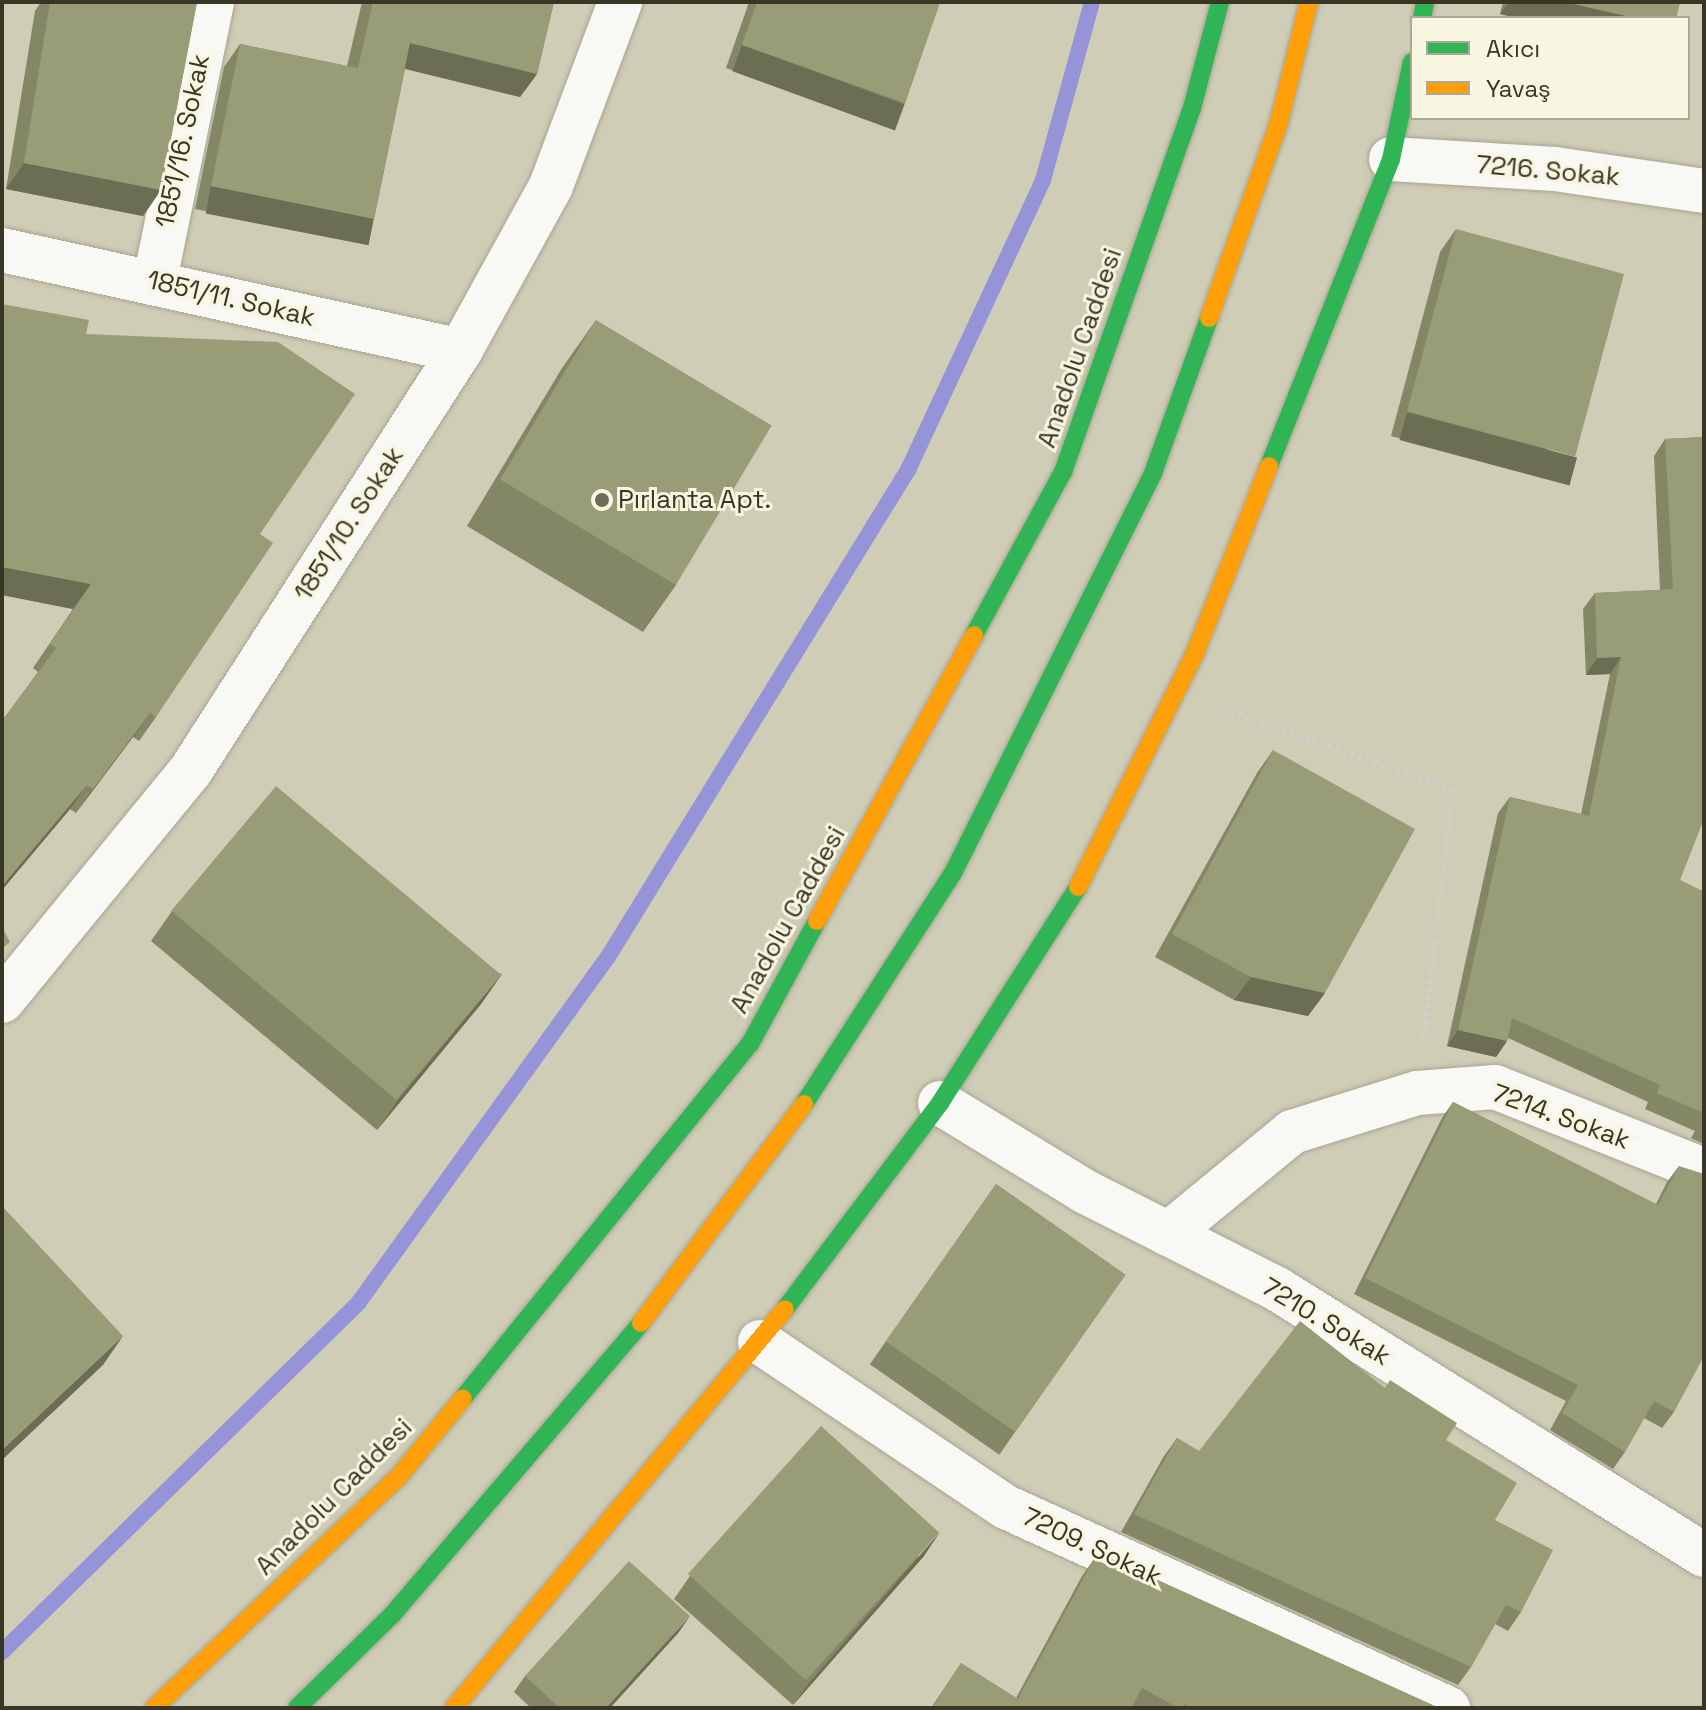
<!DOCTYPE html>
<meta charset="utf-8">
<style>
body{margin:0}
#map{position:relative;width:1706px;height:1710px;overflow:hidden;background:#d0cdb6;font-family:"Space Grotesk",sans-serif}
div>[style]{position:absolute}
.stream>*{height:16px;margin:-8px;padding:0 8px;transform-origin:8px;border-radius:8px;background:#9594d8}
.path>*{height:5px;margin-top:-2.5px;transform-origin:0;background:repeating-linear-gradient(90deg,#d0d0c9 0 4px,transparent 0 8px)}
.roads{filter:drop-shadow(0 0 2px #a7a593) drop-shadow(0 0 2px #a7a593)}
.street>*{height:44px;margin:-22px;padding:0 22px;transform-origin:22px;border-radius:22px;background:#f8f8f4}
.fast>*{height:18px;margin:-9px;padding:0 9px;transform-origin:9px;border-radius:9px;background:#30b455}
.slow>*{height:18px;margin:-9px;padding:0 9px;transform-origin:9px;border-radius:9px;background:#ff9f0a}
.wall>*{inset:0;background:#848766;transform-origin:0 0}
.shaded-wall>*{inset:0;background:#6b6e53;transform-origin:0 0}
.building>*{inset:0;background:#999d77;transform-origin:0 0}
.dots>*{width:22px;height:22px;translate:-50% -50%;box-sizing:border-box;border:4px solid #f8f5e1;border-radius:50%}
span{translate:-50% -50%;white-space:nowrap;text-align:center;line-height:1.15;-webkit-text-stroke:6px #f8f5e1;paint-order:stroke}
.street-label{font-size:26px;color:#383625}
.poi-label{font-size:26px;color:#383625}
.left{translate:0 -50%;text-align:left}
.frame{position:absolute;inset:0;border:4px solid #383625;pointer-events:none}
.legend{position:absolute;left:1410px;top:16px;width:280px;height:104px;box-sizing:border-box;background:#f8f5e1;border:2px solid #aba996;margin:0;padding:10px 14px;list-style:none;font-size:24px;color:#383625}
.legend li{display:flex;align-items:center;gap:16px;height:40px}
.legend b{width:40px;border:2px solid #aba996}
</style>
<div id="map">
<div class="stream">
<div style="left:2px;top:1652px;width:500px;rotate:-44.4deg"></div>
<div style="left:359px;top:1302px;width:425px;rotate:-54.2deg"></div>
<div style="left:608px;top:957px;width:572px;rotate:-58.37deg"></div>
<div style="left:908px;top:470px;width:320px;rotate:-65deg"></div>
<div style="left:1043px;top:180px;width:185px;rotate:-74.6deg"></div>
</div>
<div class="path">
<div style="left:1222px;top:709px;width:244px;rotate:19.1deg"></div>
<div style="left:1453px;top:789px;width:257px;rotate:96.7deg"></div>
</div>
<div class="roads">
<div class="street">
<div style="left:1391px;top:159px;width:164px;rotate:3.5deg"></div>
<div style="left:1555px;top:169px;width:151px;rotate:8.4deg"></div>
<div style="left:2px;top:250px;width:469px;rotate:12.4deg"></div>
<div style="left:155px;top:280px;width:284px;rotate:-78.4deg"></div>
<div style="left:2px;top:1001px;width:298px;rotate:-50.7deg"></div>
<div style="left:191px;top:770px;width:498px;rotate:-57.3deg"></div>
<div style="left:460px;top:351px;width:188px;rotate:-61.1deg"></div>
<div style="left:551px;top:186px;width:197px;rotate:-69.4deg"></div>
<div style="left:940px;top:1103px;width:169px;rotate:31.4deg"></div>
<div style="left:1084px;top:1191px;width:216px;rotate:26.9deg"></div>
<div style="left:1277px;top:1289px;width:503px;rotate:31.92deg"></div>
<div style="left:1168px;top:1234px;width:161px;rotate:-39.4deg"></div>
<div style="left:1292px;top:1132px;width:131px;rotate:-17.3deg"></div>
<div style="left:1417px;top:1093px;width:78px;rotate:-4.4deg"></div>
<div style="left:1495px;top:1087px;width:225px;rotate:21.7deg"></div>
<div style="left:760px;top:1342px;width:296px;rotate:33.9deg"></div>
<div style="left:1006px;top:1507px;width:486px;rotate:24.5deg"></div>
</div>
<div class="fast">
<div style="left:1422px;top:18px;width:16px;rotate:-79deg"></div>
<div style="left:1269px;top:466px;width:330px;rotate:-68.3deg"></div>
<div style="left:1391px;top:159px;width:99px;rotate:-77.8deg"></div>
<div style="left:974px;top:635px;width:186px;rotate:-61.4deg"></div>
<div style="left:1063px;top:472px;width:386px;rotate:-70.5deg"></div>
<div style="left:1192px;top:108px;width:110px;rotate:-75.2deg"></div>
<div style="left:804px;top:1104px;width:275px;rotate:-57.2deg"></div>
<div style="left:953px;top:873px;width:447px;rotate:-63.4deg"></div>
<div style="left:1153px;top:473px;width:165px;rotate:-70.1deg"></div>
<div style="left:785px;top:1309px;width:258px;rotate:-53deg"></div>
<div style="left:940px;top:1103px;width:256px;rotate:-57.4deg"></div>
<div style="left:463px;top:1398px;width:456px;rotate:-51deg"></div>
<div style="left:750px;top:1044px;width:140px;rotate:-61.4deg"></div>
<div style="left:297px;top:1708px;width:133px;rotate:-44.4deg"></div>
<div style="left:392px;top:1615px;width:384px;rotate:-49.5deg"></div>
</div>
<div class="slow">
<div style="left:1209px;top:318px;width:208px;rotate:-70.3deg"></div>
<div style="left:1279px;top:122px;width:124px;rotate:-76deg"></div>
<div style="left:1078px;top:887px;width:262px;rotate:-63.4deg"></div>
<div style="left:1195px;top:653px;width:201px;rotate:-68.4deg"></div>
<div style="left:817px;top:921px;width:326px;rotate:-61.2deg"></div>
<div style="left:641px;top:1323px;width:273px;rotate:-53.3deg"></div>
<div style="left:154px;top:1708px;width:339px;rotate:-43.4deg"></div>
<div style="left:400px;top:1475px;width:99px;rotate:-50.7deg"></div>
<div style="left:454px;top:1708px;width:518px;rotate:-50.32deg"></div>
</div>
</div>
<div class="wall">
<div style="clip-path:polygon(41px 2px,197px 2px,161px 190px,143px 216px,6px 189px,35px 11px)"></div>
<div style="clip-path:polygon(362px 2px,554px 2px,537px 74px,520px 97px,405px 69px,374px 219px,358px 242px,195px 209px,224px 67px,240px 44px,347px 66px)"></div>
<div style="clip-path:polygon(749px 2px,940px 2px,905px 103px,888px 126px,726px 68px)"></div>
<div style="clip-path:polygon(1503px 2px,1680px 2px,1676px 18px,1517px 18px,1500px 14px)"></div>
<div style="clip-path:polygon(1456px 229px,1560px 480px,1391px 436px,1440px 252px)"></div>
<div style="clip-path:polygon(2px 304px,86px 334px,260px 534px,156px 717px,139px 741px,133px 737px,76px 813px,70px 809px,2px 890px,2px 721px,38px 672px,33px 668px,73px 609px,2px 595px)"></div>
<div style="clip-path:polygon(596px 320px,676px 585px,643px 632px,467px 526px,562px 368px)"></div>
<div style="clip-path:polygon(1704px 437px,1680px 880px,1704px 892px,1704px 1144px,1691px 1138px,1695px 1131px,1645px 1109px,1648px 1102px,1508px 1038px,1507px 1041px,1496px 1057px,1447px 1046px,1498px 813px,1510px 797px,1581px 814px,1610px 674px,1586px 675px,1583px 609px,1595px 593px,1660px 590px,1654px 456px,1665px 439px)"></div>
<div style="clip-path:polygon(1273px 750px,1325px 993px,1308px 1016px,1234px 1000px,1155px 957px,1257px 773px)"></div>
<div style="clip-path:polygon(172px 911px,502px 974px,481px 1004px,377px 1130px,151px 941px)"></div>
<div style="clip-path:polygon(1453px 1102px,1656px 1204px,1667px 1182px,1679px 1166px,1674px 1412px,1662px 1428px,1644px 1418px,1625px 1452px,1613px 1469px,1550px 1430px,1566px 1401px,1354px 1294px,1442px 1118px)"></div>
<div style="left:996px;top:1184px;width:158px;height:220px;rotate:35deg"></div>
<div style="clip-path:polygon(1177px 1438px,1199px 1451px,1446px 1440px,1495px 1520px,1521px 1612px,1508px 1631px,1495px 1624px,1471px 1667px,1458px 1685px,1121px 1532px,1164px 1456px)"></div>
<div style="clip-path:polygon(924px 1556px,793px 1705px,674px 1599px,690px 1576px)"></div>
<div style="clip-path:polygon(1109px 1558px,1439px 1708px,1134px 1708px,1132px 1707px,1131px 1708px,931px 1708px,961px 1663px,1016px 1698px,1082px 1576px,1094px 1559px,1105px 1564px)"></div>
<div style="clip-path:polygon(679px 1632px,610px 1708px,531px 1708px,514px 1692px,525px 1676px)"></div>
</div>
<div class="shaded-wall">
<div style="clip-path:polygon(1509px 2px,1565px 2px,1635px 18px,1517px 18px,1500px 14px)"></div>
<div style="clip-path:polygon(410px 43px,537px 74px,520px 97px,394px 66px)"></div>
<div style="left:742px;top:45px;width:173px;height:28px;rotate:20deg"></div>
<div style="clip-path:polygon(24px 163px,161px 190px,143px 216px,6px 189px)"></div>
<div style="left:211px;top:186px;width:166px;height:28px;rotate:11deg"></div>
<div style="left:1407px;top:412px;width:176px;height:29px;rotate:15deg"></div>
<div style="clip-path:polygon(2px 567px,91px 584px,73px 609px,2px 595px)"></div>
<div style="clip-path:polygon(1621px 657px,1610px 674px,1586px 675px,1597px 658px)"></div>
<div style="clip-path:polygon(150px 713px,133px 737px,76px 813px,93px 789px)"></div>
<div style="clip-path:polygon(87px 785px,70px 809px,2px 890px,2px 886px)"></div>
<div style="clip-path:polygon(502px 974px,481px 1004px,377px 1130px,398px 1100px)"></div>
<div style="clip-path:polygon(1251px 977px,1325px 993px,1308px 1016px,1234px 1000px)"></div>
<div style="clip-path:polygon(1458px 1030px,1507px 1041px,1496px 1057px,1447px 1046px)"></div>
<div style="clip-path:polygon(123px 1336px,103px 1365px,2px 1460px,2px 1450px)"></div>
<div style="clip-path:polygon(940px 1532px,924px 1556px,793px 1705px,810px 1682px)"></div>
<div style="clip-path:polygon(690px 1616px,679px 1632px,610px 1708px,606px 1708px)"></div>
</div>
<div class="building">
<div style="clip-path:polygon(50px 2px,197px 2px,161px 190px,24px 163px)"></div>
<div style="clip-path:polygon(373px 2px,554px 2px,537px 74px,410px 43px,374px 219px,211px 186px,240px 44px,358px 68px)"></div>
<div style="clip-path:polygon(757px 2px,940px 2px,905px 103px,742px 45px)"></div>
<div style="clip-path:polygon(1565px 2px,1680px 2px,1676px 18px,1635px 18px)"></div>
<div style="left:1456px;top:229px;width:174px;height:189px;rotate:15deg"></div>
<div style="clip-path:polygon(2px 304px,89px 320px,86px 334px,278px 342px,355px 394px,260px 534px,273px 543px,156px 717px,150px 713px,93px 789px,87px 785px,2px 886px,2px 721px,56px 648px,50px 644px,91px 584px,2px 567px)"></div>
<div style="left:596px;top:320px;width:205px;height:186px;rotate:31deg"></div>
<div style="clip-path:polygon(1704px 437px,1704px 819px,1680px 880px,1704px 892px,1704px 1113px,1657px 1093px,1660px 1085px,1512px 1018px,1507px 1041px,1458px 1030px,1510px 797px,1589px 816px,1621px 657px,1597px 658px,1595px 593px,1673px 589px,1665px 439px)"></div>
<div style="clip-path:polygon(1273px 750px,1415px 829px,1325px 993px,1251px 977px,1172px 934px)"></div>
<div style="left:276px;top:786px;width:294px;height:163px;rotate:40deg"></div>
<div style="clip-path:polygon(2px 927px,10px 942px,2px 949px)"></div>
<div style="clip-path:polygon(1453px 1102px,1658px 1205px,1679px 1166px,1704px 1174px,1704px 1356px,1674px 1412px,1654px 1401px,1625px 1452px,1562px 1413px,1578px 1385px,1365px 1278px)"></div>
<div style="left:996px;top:1184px;width:158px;height:192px;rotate:35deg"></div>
<div style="clip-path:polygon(2px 1206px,123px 1336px,2px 1450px)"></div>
<div style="clip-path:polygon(1300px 1321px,1385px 1388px,1390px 1380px,1457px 1423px,1446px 1440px,1517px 1483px,1495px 1520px,1553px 1550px,1521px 1612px,1506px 1605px,1471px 1667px,1134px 1514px,1177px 1438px,1199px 1451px)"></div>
<div style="left:821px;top:1426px;width:159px;height:199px;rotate:42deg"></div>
<div style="clip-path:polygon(1109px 1558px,1439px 1708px,1191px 1708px,1184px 1704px,1182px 1708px,1178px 1708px,1142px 1688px,1131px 1708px,932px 1708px,961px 1663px,1018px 1699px,1094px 1559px,1105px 1565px)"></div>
<div style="clip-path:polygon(629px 1561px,690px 1616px,606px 1708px,560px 1708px,525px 1676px)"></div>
</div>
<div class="dots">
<div style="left:602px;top:500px;background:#6d6b58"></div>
</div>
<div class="street-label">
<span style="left:183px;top:141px;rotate:-78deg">1851/16. Sokak</span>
<span style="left:1548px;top:171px;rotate:5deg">7216. Sokak</span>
<span style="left:231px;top:299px;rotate:13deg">1851/11. Sokak</span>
<span style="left:1080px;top:348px;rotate:-71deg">Anadolu Caddesi</span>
<span style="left:349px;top:524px;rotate:-57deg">1851/10. Sokak</span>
<span style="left:788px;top:920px;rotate:-61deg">Anadolu Caddesi</span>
<span style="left:1561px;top:1117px;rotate:20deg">7214. Sokak</span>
<span style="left:1326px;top:1322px;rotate:31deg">7210. Sokak</span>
<span style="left:334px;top:1497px;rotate:-45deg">Anadolu Caddesi</span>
<span style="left:1092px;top:1547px;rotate:25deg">7209. Sokak</span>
</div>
<div class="poi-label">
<span class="left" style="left:618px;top:500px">Pırlanta Apt.</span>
</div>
<div class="frame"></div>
<ul class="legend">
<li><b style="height:10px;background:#30b455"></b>Akıcı</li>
<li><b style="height:10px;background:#ff9f0a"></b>Yavaş</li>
</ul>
</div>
